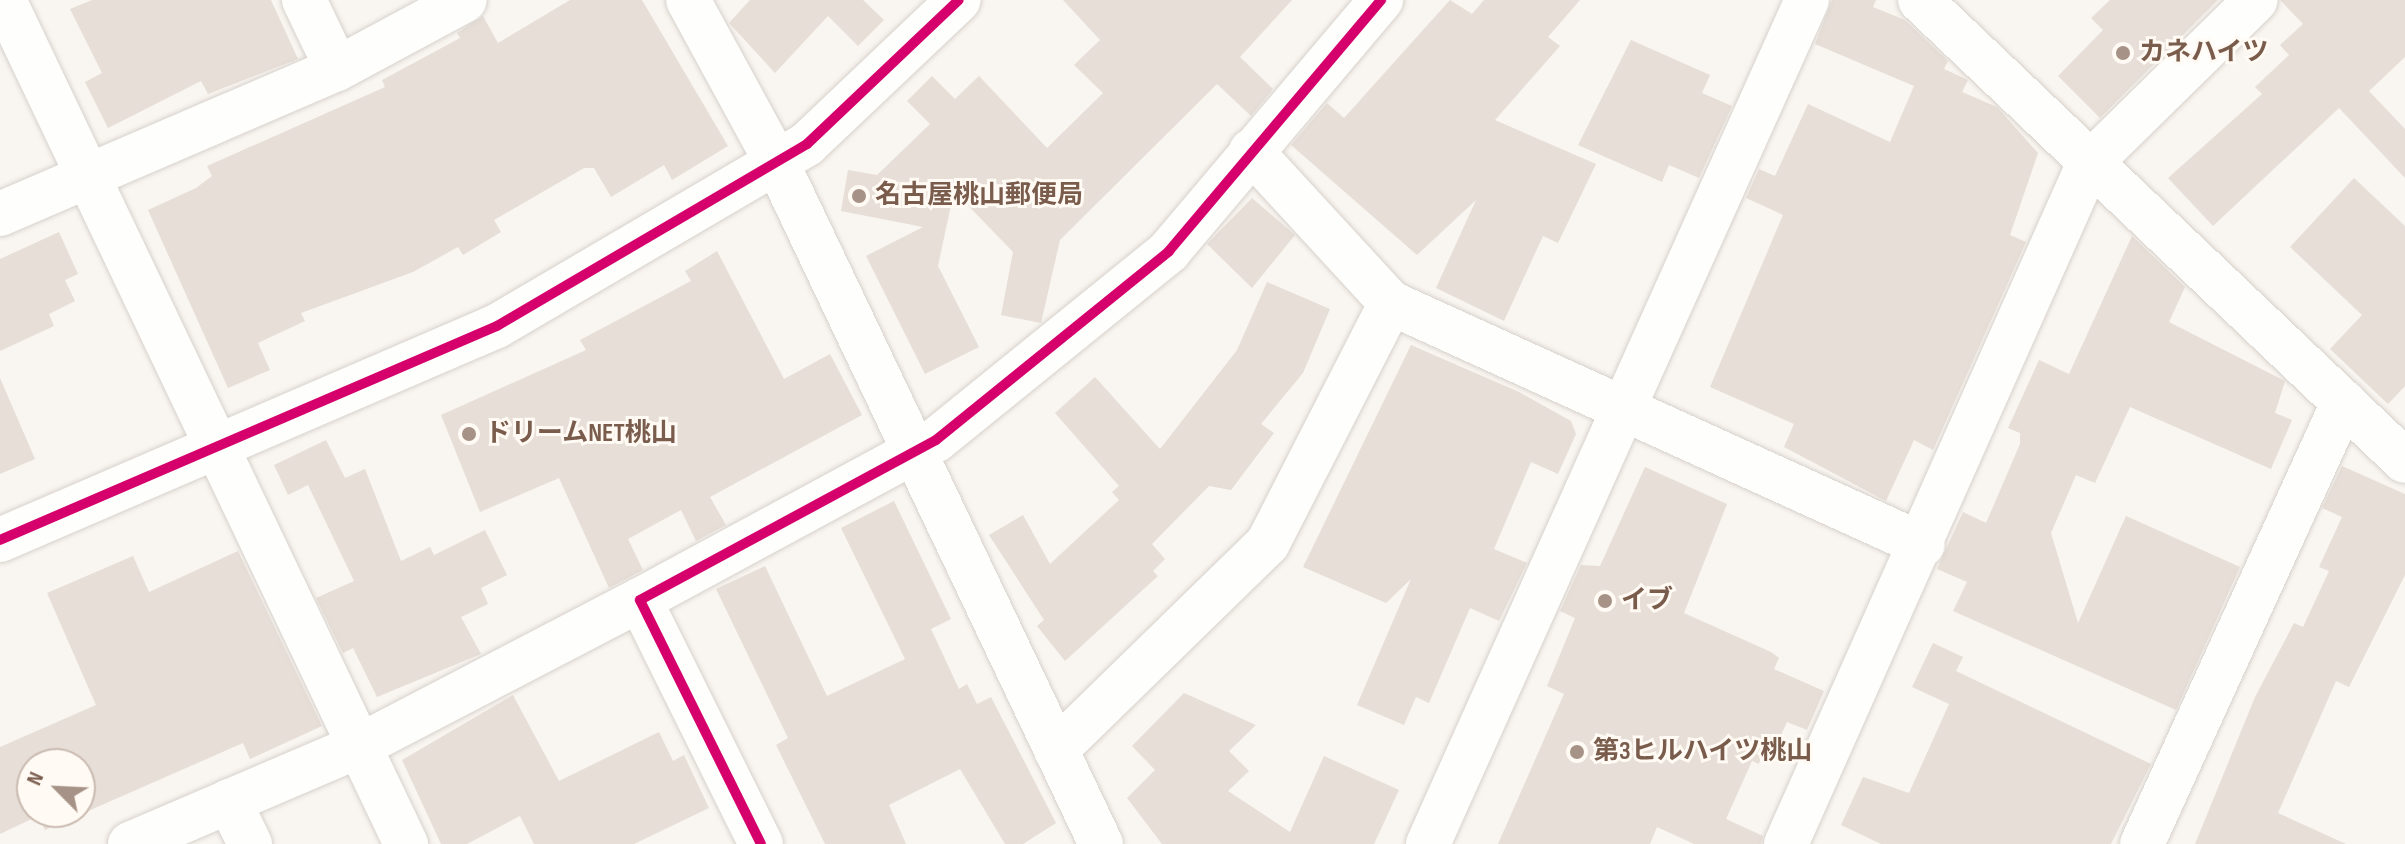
<!DOCTYPE html>
<meta charset="utf-8">
<style>
body{margin:0}
#map{position:relative;width:2405px;height:844px;overflow:hidden;background:#f9f5f0;font-family:"Sofia Sans Condensed","Noto Sans JP",sans-serif}
div>[style]{position:absolute}
.building>*{inset:0;background:#e6ded7}
.roads{filter:drop-shadow(0 0 2px #d7d1cb) drop-shadow(0 0 2px #d7d1cb)}
.minor>*{height:44px;margin:-22px;padding:0 22px;transform-origin:22px;border-radius:22px;background:#fefefd}
.cycleway>*{height:10px;margin:-5px;padding:0 5px;transform-origin:5px;border-radius:5px;background:#d6006c}
.dots>*{width:22px;height:22px;translate:-50% -50%;box-sizing:border-box;border:4px solid #fffaf3;border-radius:50%}
span{translate:-50% -50%;white-space:nowrap;text-align:center;line-height:1.15;-webkit-text-stroke:6px #fffaf3;paint-order:stroke}
.poi-label{font-size:26px;color:#7a5c4d;font-weight:700}
.left{translate:0 -50%;text-align:left}
.north{position:absolute;left:16px;top:748px;width:80px;height:80px;box-sizing:border-box;background:#fffaf3;border:2px solid #cabbb1;border-radius:50%;rotate:294deg;font-size:22px;font-weight:700;line-height:32px;text-align:center;color:#7a5c4d}
.north::after{content:'';display:block;margin:auto;width:28px;height:36px;background:#a69286;clip-path:polygon(50% 0,100% 100%,50% 72%,0 100%)}
</style>
<div id="map">
<div class="building">
<div style="clip-path:polygon(92px 0,271px 0,298px 59px,208px 94px,201px 81px,108px 128px,85px 82px,102px 73px,70px 9px)"></div>
<div style="clip-path:polygon(570px 0,642px 0,728px 146px,672px 180px,664px 165px,611px 197px,594px 168px,584px 168px,494px 220px,501px 232px,463px 255px,458px 247px,413px 272px,301px 313px,305px 321px,258px 343px,270px 370px,228px 388px,148px 210px,196px 188px,212px 176px,207px 166px,385px 87px,382px 80px,460px 38px,457px 33px,483px 16px,498px 43px)"></div>
<div style="clip-path:polygon(750px 0,863px 0,884px 20px,858px 46px,828px 16px,775px 73px,729px 23px)"></div>
<div style="clip-path:polygon(1063px 0,1292px 0,1240px 57px,1273px 89px,1251px 116px,1217px 84px,1060px 240px,1041px 323px,1001px 315px,1013px 252px,954px 191px,938px 266px,979px 347px,925px 374px,866px 256px,923px 227px,841px 211px,848px 170px,877px 175px,930px 124px,907px 101px,932px 76px,955px 99px,979px 76px,1047px 148px,1103px 93px,1074px 65px,1100px 40px)"></div>
<div style="clip-path:polygon(1450px 0,1472px 14px,1484px 0,1580px 0,1548px 37px,1560px 46px,1495px 120px,1596px 164px,1558px 243px,1543px 236px,1504px 321px,1436px 288px,1476px 200px,1417px 255px,1291px 145px,1327px 103px,1344px 118px)"></div>
<div style="clip-path:polygon(1832px 0,1876px 0,1873px 7px,1905px 20px,1948px 61px,1944px 69px,1968px 80px,1962px 92px,1997px 107px,2038px 153px,2010px 235px,2026px 242px,1933px 450px,1914px 440px,1886px 501px,1784px 447px,1794px 424px,1710px 387px,1783px 215px,1746px 198px,1759px 169px,1775px 176px,1808px 104px,1890px 142px,1914px 86px,1815px 44px)"></div>
<div style="clip-path:polygon(2110px 0,2218px 0,2100px 118px,2058px 76px,2103px 30px,2091px 18px)"></div>
<div style="clip-path:polygon(2280px 0,2405px 0,2405px 57px,2369px 91px,2405px 129px,2405px 178px,2339px 108px,2213px 226px,2168px 178px,2262px 94px,2255px 87px,2289px 55px,2280px 45px,2303px 24px)"></div>
<div style="clip-path:polygon(1631px 40px,1710px 75px,1702px 93px,1732px 106px,1699px 178px,1669px 165px,1662px 182px,1578px 145px)"></div>
<div style="clip-path:polygon(2354px 178px,2405px 226px,2405px 386px,2388px 404px,2330px 349px,2362px 315px,2290px 247px)"></div>
<div style="clip-path:polygon(1252px 198px,1295px 235px,1252px 288px,1207px 244px)"></div>
<div style="clip-path:polygon(59px 232px,78px 274px,65px 280px,75px 301px,49px 314px,54px 326px,0 351px,0 259px)"></div>
<div style="clip-path:polygon(2132px 236px,2185px 287px,2169px 322px,2285px 381px,2275px 413px,2292px 420px,2271px 469px,2130px 407px,2095px 483px,2076px 475px,2051px 533px,2078px 623px,2126px 516px,2240px 567px,2176px 710px,1953px 611px,1967px 582px,1937px 569px,1963px 512px,1986px 523px,2020px 444px,2020px 433px,2008px 428px,2039px 360px,2069px 374px)"></div>
<div style="clip-path:polygon(717px 251px,784px 379px,830px 354px,862px 415px,710px 497px,726px 525px,696px 541px,681px 510px,628px 539px,643px 570px,609px 588px,559px 478px,480px 512px,441px 415px,586px 350px,580px 340px,691px 281px,685px 271px)"></div>
<div style="clip-path:polygon(1267px 282px,1330px 309px,1303px 373px,1261px 424px,1274px 433px,1231px 490px,1209px 486px,1152px 544px,1165px 559px,1153px 571px,1158px 576px,1065px 661px,1037px 626px,1044px 620px,989px 535px,1023px 515px,1050px 564px,1119px 500px,1112px 492px,1119px 486px,1055px 413px,1095px 377px,1160px 449px,1237px 350px)"></div>
<div style="clip-path:polygon(1411px 345px,1519px 392px,1571px 421px,1576px 434px,1558px 474px,1531px 462px,1494px 549px,1527px 563px,1499px 621px,1470px 608px,1429px 703px,1416px 697px,1404px 725px,1357px 705px,1411px 579px,1386px 603px,1303px 567px)"></div>
<div style="clip-path:polygon(0 378px,35px 459px,0 474px)"></div>
<div style="clip-path:polygon(326px 440px,345px 478px,365px 469px,401px 561px,430px 547px,434px 555px,485px 530px,507px 575px,481px 588px,488px 604px,461px 617px,481px 654px,377px 697px,353px 648px,343px 653px,316px 598px,354px 581px,308px 485px,288px 495px,274px 465px)"></div>
<div style="clip-path:polygon(2342px 466px,2405px 494px,2405px 575px,2349px 687px,2336px 681px,2278px 813px,2346px 844px,2195px 844px,2255px 697px,2294px 623px,2303px 627px,2329px 571px,2319px 567px,2342px 517px,2322px 508px)"></div>
<div style="clip-path:polygon(1645px 467px,1727px 504px,1684px 613px,1771px 652px,1779px 658px,1774px 669px,1824px 691px,1807px 730px,1787px 722px,1772px 755px,1763px 751px,1759px 764px,1752px 761px,1726px 819px,1763px 836px,1761px 844px,1694px 844px,1657px 827px,1650px 844px,1498px 844px,1564px 694px,1547px 686px,1575px 618px,1560px 611px,1581px 565px,1600px 566px)"></div>
<div style="clip-path:polygon(894px 501px,951px 619px,931px 629px,959px 689px,967px 684px,977px 704px,991px 697px,1056px 823px,1023px 844px,1005px 844px,960px 769px,889px 805px,906px 844px,825px 844px,776px 745px,788px 738px,716px 589px,765px 566px,827px 696px,905px 659px,841px 528px)"></div>
<div style="clip-path:polygon(evenodd,238px 551px,322px 726px,250px 759px,243px 743px,45px 830px,38px 816px,0 834px,0 747px,96px 705px,47px 593px,133px 556px,149px 592px,238px 551px,32px 764px,80px 764px,80px 812px,32px 812px,32px 764px)"></div>
<div style="clip-path:polygon(1933px 643px,1963px 657px,1956px 671px,2151px 764px,2111px 844px,1881px 844px,1841px 825px,1863px 777px,1909px 793px,1949px 704px,1912px 687px)"></div>
<div style="clip-path:polygon(1184px 693px,1256px 725px,1229px 751px,1249px 771px,1228px 791px,1290px 832px,1324px 756px,1399px 790px,1374px 844px,1162px 844px,1127px 798px,1155px 770px,1132px 746px)"></div>
<div style="clip-path:polygon(513px 695px,559px 781px,659px 732px,673px 761px,684px 755px,709px 808px,634px 844px,534px 844px,520px 816px,467px 844px,441px 844px,402px 760px)"></div>
</div>
<div class="roads">
<div class="minor">
<div style="left:4px;top:0;width:935px;rotate:64.53deg"></div>
<div style="left:304px;top:0;width:76px;rotate:64.4deg"></div>
<div style="left:688px;top:0;width:188px;rotate:61.4deg"></div>
<div style="left:778px;top:165px;width:752px;rotate:64.56deg"></div>
<div style="left:1920px;top:0;width:669px;rotate:43.55deg"></div>
<div style="left:1251px;top:151px;width:207px;rotate:47.4deg"></div>
<div style="left:1391px;top:303px;width:584px;rotate:24.46deg"></div>
<div style="left:0;top:214px;width:367px;rotate:-23.3deg"></div>
<div style="left:337px;top:69px;width:145px;rotate:-28.3deg"></div>
<div style="left:0;top:540px;width:541px;rotate:-23.3deg"></div>
<div style="left:497px;top:326px;width:359px;rotate:-30.4deg"></div>
<div style="left:807px;top:144px;width:209px;rotate:-43.5deg"></div>
<div style="left:1056px;top:750px;width:296px;rotate:-44.3deg"></div>
<div style="left:1268px;top:543px;width:270px;rotate:-62.9deg"></div>
<div style="left:229px;top:801px;width:48px;rotate:64deg"></div>
<div style="left:130px;top:844px;width:249px;rotate:-23.2deg"></div>
<div style="left:359px;top:746px;width:317px;rotate:-27.5deg"></div>
<div style="left:761px;top:844px;width:272px;rotate:-116.4deg"></div>
<div style="left:640px;top:600px;width:336px;rotate:-28.4deg"></div>
<div style="left:936px;top:440px;width:300px;rotate:-39deg"></div>
<div style="left:1169px;top:251px;width:329px;rotate:-49.8deg"></div>
<div style="left:1428px;top:844px;width:925px;rotate:-65.82deg"></div>
<div style="left:1786px;top:844px;width:743px;rotate:-66.02deg"></div>
<div style="left:2088px;top:165px;width:235px;rotate:-44.5deg"></div>
<div style="left:2142px;top:844px;width:486px;rotate:-65.5deg"></div>
</div>
</div>
<div class="cycleway">
<div style="left:0;top:540px;width:541px;rotate:-23.3deg"></div>
<div style="left:497px;top:326px;width:359px;rotate:-30.4deg"></div>
<div style="left:807px;top:144px;width:209px;rotate:-43.5deg"></div>
<div style="left:761px;top:844px;width:272px;rotate:-116.4deg"></div>
<div style="left:640px;top:600px;width:336px;rotate:-28.4deg"></div>
<div style="left:936px;top:440px;width:300px;rotate:-39deg"></div>
<div style="left:1169px;top:251px;width:329px;rotate:-49.8deg"></div>
</div>
<div class="dots">
<div style="left:2123px;top:53px;background:#a69286"></div>
<div style="left:859px;top:196px;background:#a69286"></div>
<div style="left:469px;top:434px;background:#a69286"></div>
<div style="left:1605px;top:601px;background:#a69286"></div>
<div style="left:1577px;top:752px;background:#a69286"></div>
</div>
<div class="poi-label">
<span class="left" style="left:2139px;top:53px">カネハイツ</span>
<span class="left" style="left:875px;top:196px">名古屋桃山郵便局</span>
<span class="left" style="left:485px;top:434px">ドリームNET桃山</span>
<span class="left" style="left:1621px;top:601px">イブ</span>
<span class="left" style="left:1593px;top:752px">第3ヒルハイツ桃山</span>
</div>
<div class="north">N</div>
</div>
